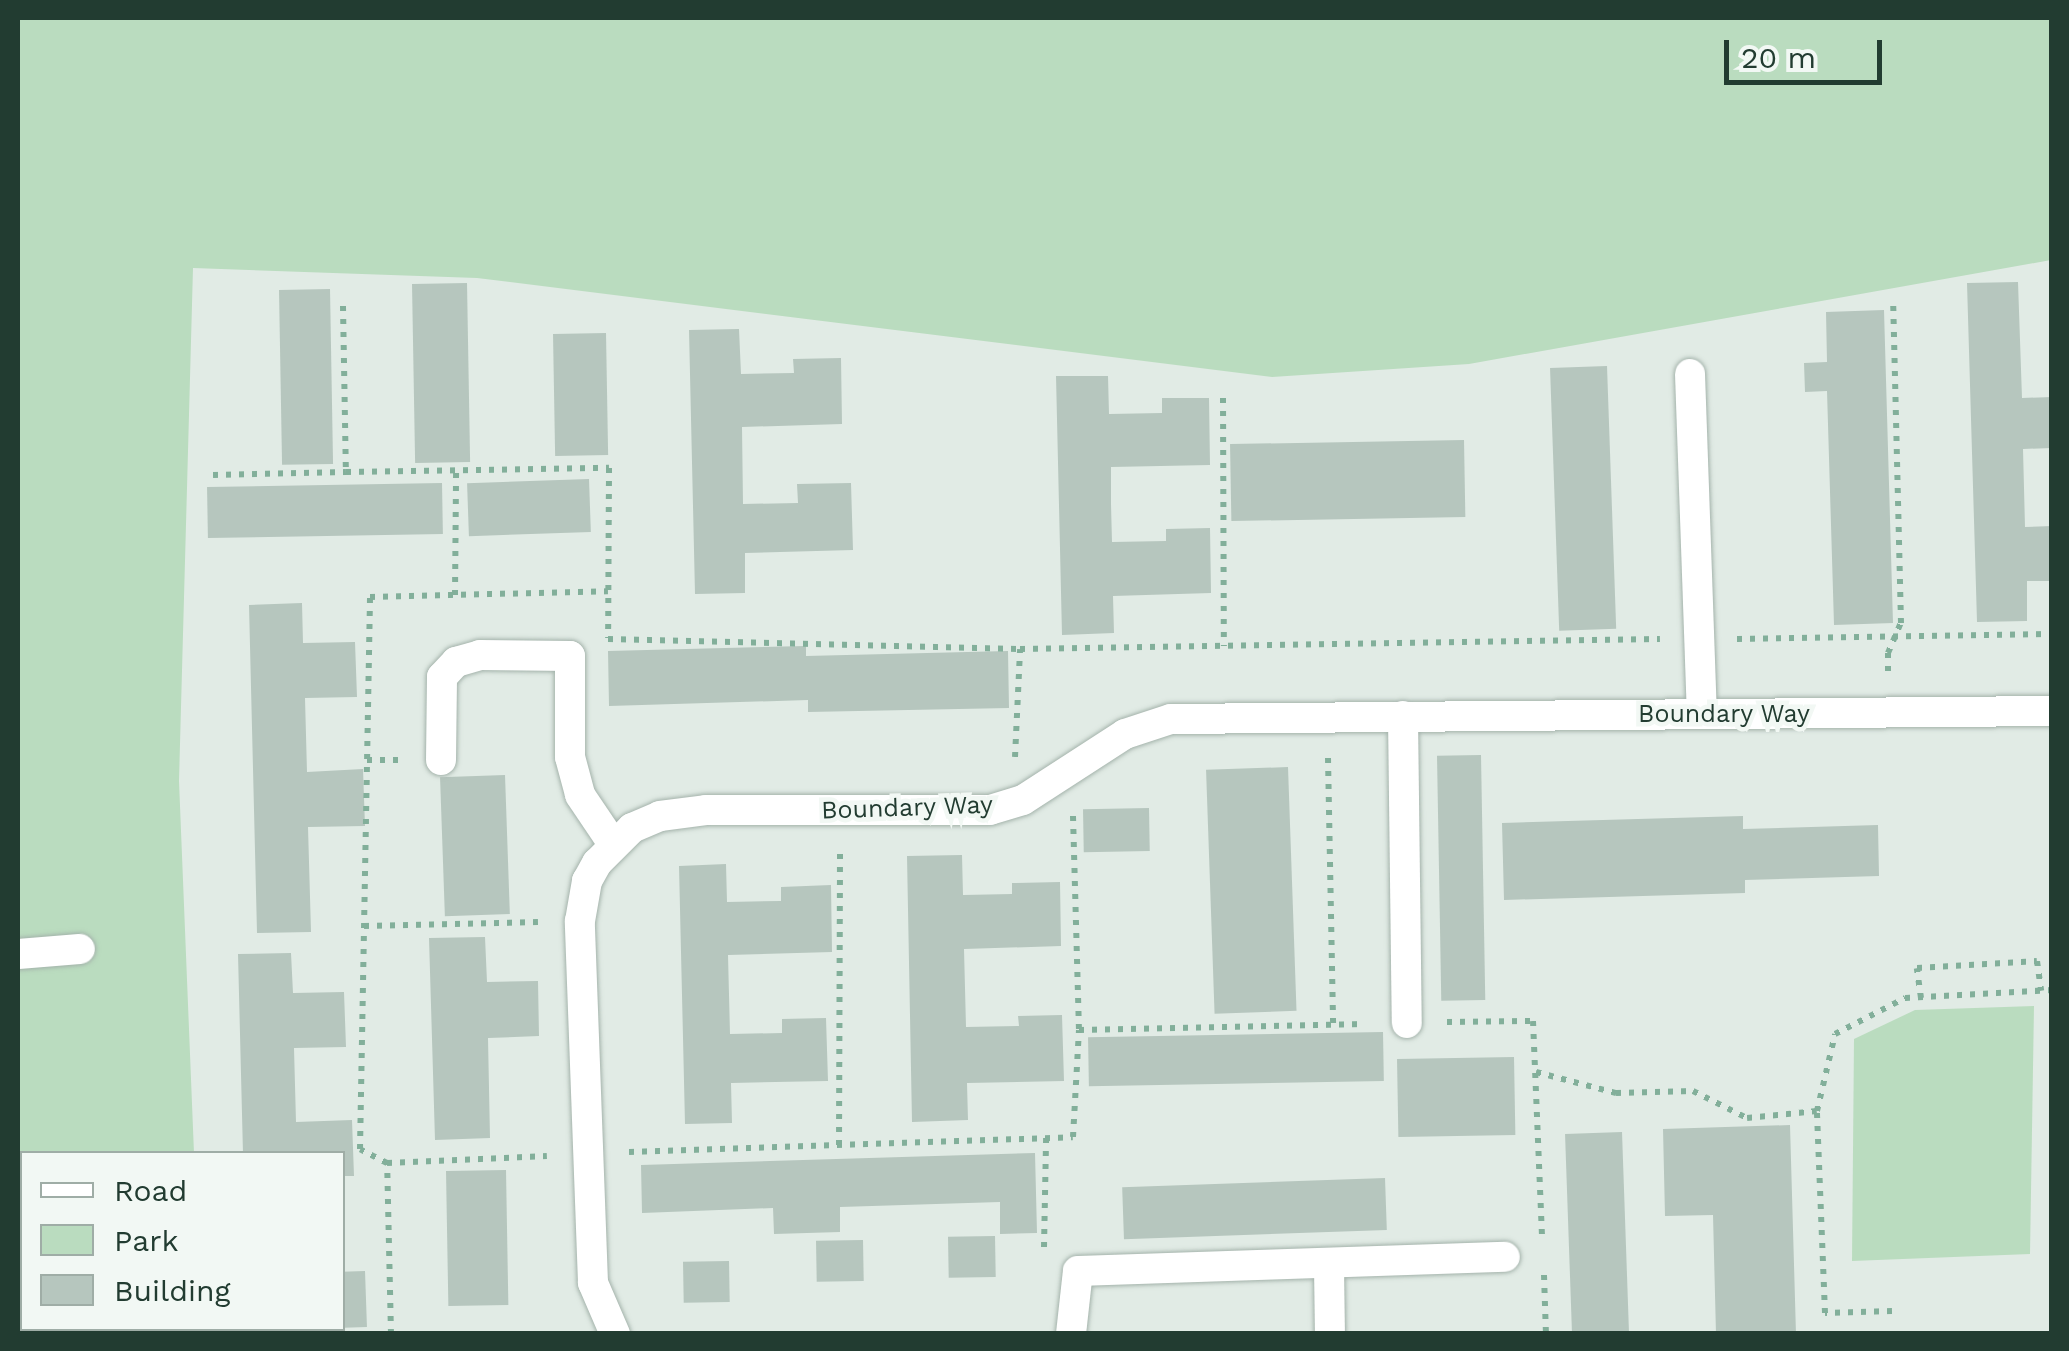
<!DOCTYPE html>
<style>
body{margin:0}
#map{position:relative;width:2069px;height:1351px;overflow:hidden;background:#e1ebe5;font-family:"Work Sans",sans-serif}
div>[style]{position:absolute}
.green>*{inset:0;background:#badcbf}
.building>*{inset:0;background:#b6c6be;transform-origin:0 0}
.path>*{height:6px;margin-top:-3px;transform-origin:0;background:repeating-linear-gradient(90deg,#82af9a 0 5px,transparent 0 13px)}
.roads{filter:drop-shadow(0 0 2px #a4b3ab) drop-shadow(0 0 2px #a4b3ab)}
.service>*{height:30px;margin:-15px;padding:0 15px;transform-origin:15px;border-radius:15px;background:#fff}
.minor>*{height:30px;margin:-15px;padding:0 15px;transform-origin:15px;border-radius:15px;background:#fff}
span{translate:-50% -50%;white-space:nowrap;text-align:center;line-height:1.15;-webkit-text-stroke:9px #f2f8f4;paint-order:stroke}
.street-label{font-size:25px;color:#223c31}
.frame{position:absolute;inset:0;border:20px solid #223c31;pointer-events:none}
.legend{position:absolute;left:20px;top:1151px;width:325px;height:180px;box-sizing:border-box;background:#f2f8f4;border:2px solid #9fada6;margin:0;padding:12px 18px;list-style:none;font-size:30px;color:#223c31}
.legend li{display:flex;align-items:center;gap:20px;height:50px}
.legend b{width:50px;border:2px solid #9fada6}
.scale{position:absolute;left:1724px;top:40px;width:158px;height:45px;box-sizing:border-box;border:5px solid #223c31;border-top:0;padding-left:12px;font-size:30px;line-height:35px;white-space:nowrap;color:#223c31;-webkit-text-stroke:8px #f2f8f4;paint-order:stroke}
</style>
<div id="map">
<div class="green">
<div style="clip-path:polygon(18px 18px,2051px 18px,2051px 260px,1469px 364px,1272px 377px,477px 278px,193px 268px,179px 781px,194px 1153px,22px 1154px,22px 1328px,201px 1328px,201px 1333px,18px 1333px)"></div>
<div style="clip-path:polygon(2034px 1006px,2030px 1254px,1852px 1261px,1854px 1039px,1915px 1010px)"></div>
</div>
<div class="building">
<div style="clip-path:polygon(2018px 282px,2022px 398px,2052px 397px,2052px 448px,2023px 449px,2025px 527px,2052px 526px,2052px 581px,2027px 581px,2027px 621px,1977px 622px,1967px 283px)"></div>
<div style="left:467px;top:283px;width:179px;height:55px;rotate:89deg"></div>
<div style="left:330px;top:289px;width:175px;height:51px;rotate:89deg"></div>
<div style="clip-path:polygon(1884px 310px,1893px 623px,1834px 625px,1827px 391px,1805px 392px,1804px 363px,1827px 362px,1826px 312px)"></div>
<div style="clip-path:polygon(739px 329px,741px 374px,794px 373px,793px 359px,841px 358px,842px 424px,742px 427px,743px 504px,798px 503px,797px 484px,851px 483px,853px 550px,745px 553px,745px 593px,695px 594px,689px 330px)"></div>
<div style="left:606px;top:333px;width:122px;height:53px;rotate:89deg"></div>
<div style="left:1607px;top:366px;width:263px;height:57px;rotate:88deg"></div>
<div style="clip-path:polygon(1056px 376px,1108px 376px,1109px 414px,1162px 413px,1162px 398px,1209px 398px,1210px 465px,1111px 467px,1111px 504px,1112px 542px,1166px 541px,1166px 529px,1210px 528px,1211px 593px,1113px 596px,1114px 633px,1062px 635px)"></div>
<div style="left:1464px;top:440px;width:77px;height:234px;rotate:89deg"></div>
<div style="left:589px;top:479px;width:53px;height:122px;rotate:88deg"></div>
<div style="left:442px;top:483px;width:51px;height:235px;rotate:89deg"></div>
<div style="clip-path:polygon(302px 603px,303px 643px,355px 642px,357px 697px,305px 698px,307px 772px,363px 769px,365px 826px,308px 827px,311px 932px,257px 933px,249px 605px)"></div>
<div style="clip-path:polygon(806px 646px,806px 656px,1008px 651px,1009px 708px,808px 712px,808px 700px,609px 706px,608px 651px)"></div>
<div style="left:1481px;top:755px;width:245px;height:44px;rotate:89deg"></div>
<div style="left:1288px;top:767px;width:244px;height:82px;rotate:88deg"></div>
<div style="left:505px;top:775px;width:139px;height:65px;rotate:88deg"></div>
<div style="left:1149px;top:808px;width:43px;height:66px;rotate:89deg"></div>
<div style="clip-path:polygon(1743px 816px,1743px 829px,1878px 825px,1879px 876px,1745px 880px,1745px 893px,1504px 900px,1502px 823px)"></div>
<div style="clip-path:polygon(962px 855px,963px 895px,1012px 894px,1012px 883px,1060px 882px,1061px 946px,964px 949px,966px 1027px,1019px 1026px,1018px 1016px,1062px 1015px,1064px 1081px,967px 1083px,968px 1120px,912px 1122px,907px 856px)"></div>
<div style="clip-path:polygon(726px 864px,727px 902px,781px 901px,781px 887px,831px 885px,832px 952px,728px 955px,730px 1034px,782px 1033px,782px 1019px,826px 1018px,828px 1081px,731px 1083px,732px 1123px,685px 1124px,679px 866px)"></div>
<div style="clip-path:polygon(485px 937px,487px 982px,538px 981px,539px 1036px,488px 1038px,490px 1138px,435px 1140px,429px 938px)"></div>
<div style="clip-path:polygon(291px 953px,293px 993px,344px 992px,346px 1047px,294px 1048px,296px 1122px,352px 1120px,354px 1176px,342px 1176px,342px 1154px,243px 1154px,238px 954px)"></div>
<div style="left:1383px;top:1032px;width:49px;height:295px;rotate:89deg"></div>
<div style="left:1514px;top:1057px;width:78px;height:117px;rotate:89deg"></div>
<div style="clip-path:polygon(1790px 1125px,1796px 1334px,1716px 1334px,1713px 1215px,1665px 1216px,1663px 1129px)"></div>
<div style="left:1622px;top:1132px;width:202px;height:57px;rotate:88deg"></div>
<div style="clip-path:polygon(1035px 1153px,1037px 1233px,1000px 1234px,1000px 1202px,840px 1207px,840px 1232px,774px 1234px,773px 1208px,642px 1213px,641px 1165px)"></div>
<div style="left:506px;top:1170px;width:135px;height:60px;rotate:89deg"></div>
<div style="left:1385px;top:1178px;width:52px;height:263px;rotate:88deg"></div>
<div style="left:995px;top:1236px;width:41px;height:47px;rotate:89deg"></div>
<div style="left:863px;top:1240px;width:41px;height:47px;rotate:89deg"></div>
<div style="left:729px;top:1261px;width:41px;height:46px;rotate:89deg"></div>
<div style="left:365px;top:1271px;width:56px;height:23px;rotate:88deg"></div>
<div style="left:262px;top:1328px;width:53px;height:6px"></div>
</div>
<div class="path">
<div style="left:343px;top:306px;width:166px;rotate:89deg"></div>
<div style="left:346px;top:472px;width:263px;rotate:-0.9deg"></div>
<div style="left:609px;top:468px;width:170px;rotate:90.3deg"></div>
<div style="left:1223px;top:398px;width:248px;rotate:89.8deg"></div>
<div style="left:213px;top:475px;width:133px;rotate:-1.3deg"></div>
<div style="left:455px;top:595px;width:124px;rotate:-89.5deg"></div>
<div style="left:608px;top:639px;width:412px;rotate:1.4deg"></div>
<div style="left:1737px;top:639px;width:315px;rotate:-0.9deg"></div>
<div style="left:1888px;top:671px;width:18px;rotate:-90deg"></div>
<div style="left:1888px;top:653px;width:33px;rotate:-67deg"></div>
<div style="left:1901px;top:623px;width:318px;rotate:-91.4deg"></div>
<div style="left:1015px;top:757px;width:108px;rotate:-87.3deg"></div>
<div style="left:1020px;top:649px;width:640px;rotate:-0.9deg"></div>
<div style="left:1328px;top:758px;width:267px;rotate:88.9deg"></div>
<div style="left:367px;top:760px;width:34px"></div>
<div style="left:1073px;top:816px;width:214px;rotate:88.4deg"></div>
<div style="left:364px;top:926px;width:174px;rotate:-1.3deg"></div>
<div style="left:1921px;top:998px;width:30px;rotate:-98deg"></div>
<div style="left:1917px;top:968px;width:120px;rotate:-3.3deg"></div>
<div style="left:2037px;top:961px;width:30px;rotate:82deg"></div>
<div style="left:1447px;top:1022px;width:86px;rotate:-0.7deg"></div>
<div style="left:1533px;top:1021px;width:216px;rotate:87.6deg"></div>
<div style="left:1536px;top:1072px;width:83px;rotate:14.7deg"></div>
<div style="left:1616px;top:1093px;width:77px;rotate:-1.5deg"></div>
<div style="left:1693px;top:1091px;width:60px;rotate:26.6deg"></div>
<div style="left:1747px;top:1118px;width:70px;rotate:-5.7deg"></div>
<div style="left:839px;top:1145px;width:293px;rotate:-89.8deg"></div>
<div style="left:629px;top:1152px;width:444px;rotate:-1.9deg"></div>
<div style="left:1073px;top:1137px;width:107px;rotate:-86.8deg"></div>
<div style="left:1079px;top:1030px;width:286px;rotate:-1.2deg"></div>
<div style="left:387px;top:1163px;width:160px;rotate:-2.5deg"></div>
<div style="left:1044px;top:1247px;width:109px;rotate:-88.9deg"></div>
<div style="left:1544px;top:1275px;width:59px;rotate:88.1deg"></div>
<div style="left:1892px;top:1311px;width:67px;rotate:178.3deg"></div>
<div style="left:1825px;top:1313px;width:202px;rotate:-92.3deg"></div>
<div style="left:1817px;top:1111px;width:79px;rotate:-76.8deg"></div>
<div style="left:1835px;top:1034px;width:79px;rotate:-27.2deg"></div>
<div style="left:1905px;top:998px;width:147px;rotate:-3.1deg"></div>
<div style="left:391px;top:1334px;width:171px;rotate:-91.3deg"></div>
<div style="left:387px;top:1163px;width:30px;rotate:-153deg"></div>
<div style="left:360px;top:1149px;width:552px;rotate:-88.96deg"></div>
<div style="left:370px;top:597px;width:238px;rotate:-1.4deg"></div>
</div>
<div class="roads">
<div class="service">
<div style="left:1690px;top:374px;width:340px;rotate:88deg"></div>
<div style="left:1403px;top:716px;width:307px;rotate:89.3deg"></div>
<div style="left:441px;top:760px;width:83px;rotate:-89.3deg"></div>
<div style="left:442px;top:677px;width:21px;rotate:-47deg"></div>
<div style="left:456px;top:662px;width:25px;rotate:-16deg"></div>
<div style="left:480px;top:655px;width:90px;rotate:0.6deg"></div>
<div style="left:18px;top:954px;width:62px;rotate:-4.6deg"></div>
</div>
<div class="minor">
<div style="left:570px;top:656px;width:101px;rotate:90deg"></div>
<div style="left:570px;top:757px;width:39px;rotate:75deg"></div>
<div style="left:580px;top:795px;width:59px;rotate:56deg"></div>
<div style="left:1329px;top:1266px;width:68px;rotate:89.2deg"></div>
<div style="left:615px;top:1334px;width:56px;rotate:-113.3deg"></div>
<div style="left:593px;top:1283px;width:362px;rotate:-92.1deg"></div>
<div style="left:580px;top:921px;width:41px;rotate:-80.1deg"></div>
<div style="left:587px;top:881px;width:21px;rotate:-61deg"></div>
<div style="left:597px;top:863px;width:49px;rotate:-45deg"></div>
<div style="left:632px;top:828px;width:30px;rotate:-23deg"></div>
<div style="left:660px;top:816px;width:46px;rotate:-7.4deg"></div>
<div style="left:706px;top:810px;width:284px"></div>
<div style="left:990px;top:810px;width:34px;rotate:-17deg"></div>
<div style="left:1023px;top:800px;width:121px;rotate:-32.9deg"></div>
<div style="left:1125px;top:734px;width:48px;rotate:-18.1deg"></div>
<div style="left:1171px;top:719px;width:881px;rotate:-0.52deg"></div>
<div style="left:1071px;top:1334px;width:63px;rotate:-83.7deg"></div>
<div style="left:1078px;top:1271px;width:427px;rotate:-1.9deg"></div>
</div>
</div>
<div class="street-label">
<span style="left:1724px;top:714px">Boundary Way</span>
<span style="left:907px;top:808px;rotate:-2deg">Boundary Way</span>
</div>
<div class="frame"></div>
<ul class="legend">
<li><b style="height:12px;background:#fff"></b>Road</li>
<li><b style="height:28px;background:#badcbf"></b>Park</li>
<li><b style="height:28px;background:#b6c6be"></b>Building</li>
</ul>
<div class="scale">20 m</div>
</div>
